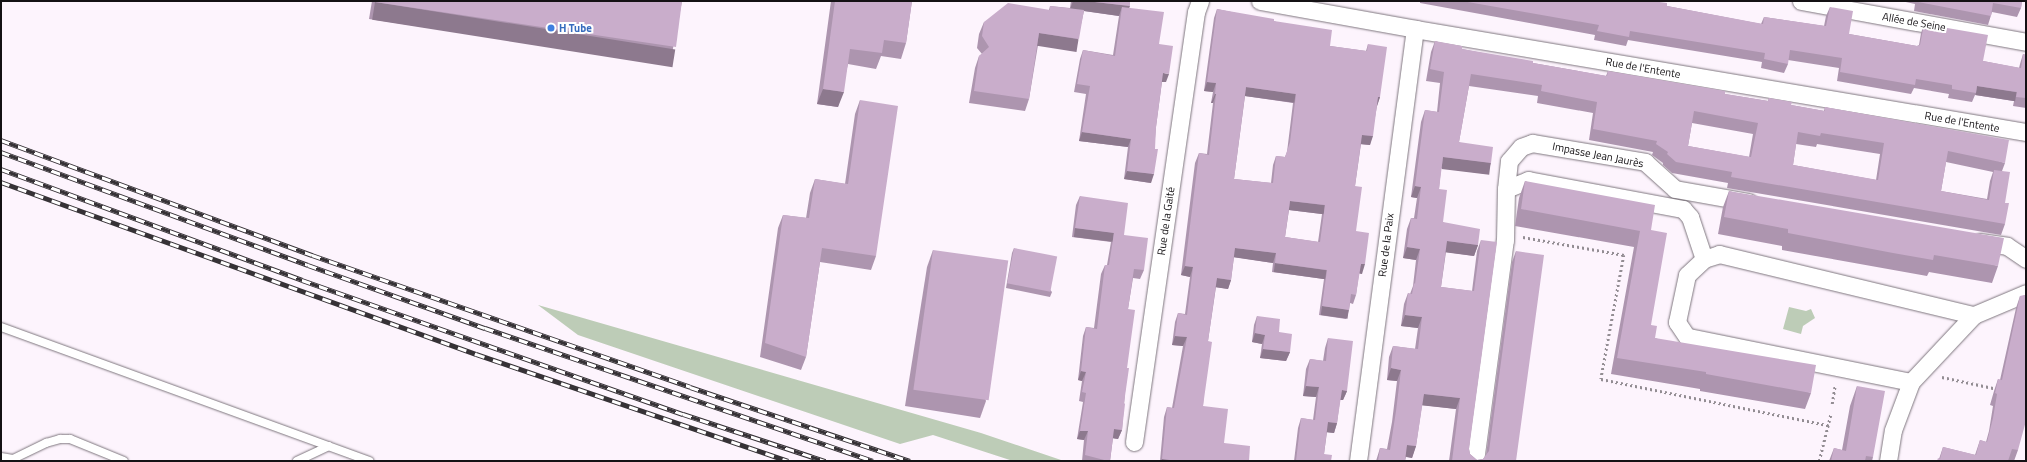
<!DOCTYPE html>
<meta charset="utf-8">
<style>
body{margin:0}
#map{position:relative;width:2027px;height:462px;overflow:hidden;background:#fdf4fd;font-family:"Titillium Web",sans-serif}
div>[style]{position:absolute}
.green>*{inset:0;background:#bdccb7}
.path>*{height:2.5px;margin-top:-1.25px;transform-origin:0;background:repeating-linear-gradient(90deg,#938d93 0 2px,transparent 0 5px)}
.roads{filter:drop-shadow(0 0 1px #7e767e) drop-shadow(0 0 1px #7e767e)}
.lane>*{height:8px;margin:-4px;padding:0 4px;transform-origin:4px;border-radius:4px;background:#fff}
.street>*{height:17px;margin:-8.5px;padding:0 8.5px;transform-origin:8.5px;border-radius:8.5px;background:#fff}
.rail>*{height:4.5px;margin-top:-2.25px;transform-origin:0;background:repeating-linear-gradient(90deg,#fff 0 9px,#363236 0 18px);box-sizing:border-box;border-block:1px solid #363236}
.wall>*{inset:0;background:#ad95af}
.shaded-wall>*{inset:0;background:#8d798e;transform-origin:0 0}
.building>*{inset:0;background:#c9adcb;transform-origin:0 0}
.dots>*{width:11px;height:11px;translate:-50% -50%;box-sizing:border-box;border:2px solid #fff;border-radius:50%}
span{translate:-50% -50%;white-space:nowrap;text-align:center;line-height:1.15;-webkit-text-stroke:4px #fff;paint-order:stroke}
.street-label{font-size:11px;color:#141114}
.shop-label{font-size:11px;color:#366cbe;font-weight:700}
.left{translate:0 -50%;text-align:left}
.frame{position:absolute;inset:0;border:2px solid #141114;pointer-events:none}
</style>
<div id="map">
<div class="green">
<div style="clip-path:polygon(538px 305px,981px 433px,1064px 461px,1013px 461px,933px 435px,900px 444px,578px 335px)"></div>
<div style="clip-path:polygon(1789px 307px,1806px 311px,1811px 309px,1815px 318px,1803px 326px,1801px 334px,1783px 329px)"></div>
</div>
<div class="path">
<div style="left:1523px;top:237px;width:103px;rotate:10.1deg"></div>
<div style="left:1624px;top:255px;width:126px;rotate:100.5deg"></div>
<div style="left:1601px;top:379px;width:232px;rotate:11.5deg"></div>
<div style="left:1942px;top:377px;width:57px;rotate:12.1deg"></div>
<div style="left:1832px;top:404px;width:18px;rotate:-81deg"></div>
<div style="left:1819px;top:461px;width:49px;rotate:-76deg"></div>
</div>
<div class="roads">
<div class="lane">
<div style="left:1px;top:327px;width:392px;rotate:20deg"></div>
<div style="left:1px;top:457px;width:12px;rotate:9deg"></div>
<div style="left:13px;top:459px;width:37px;rotate:-26deg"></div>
<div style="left:46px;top:443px;width:15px;rotate:-16deg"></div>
<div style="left:60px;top:439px;width:10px"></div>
<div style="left:70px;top:439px;width:58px;rotate:22.2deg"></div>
<div style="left:297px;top:461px;width:35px;rotate:-25deg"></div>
</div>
<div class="street">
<div style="left:1260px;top:1px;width:158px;rotate:10.2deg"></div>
<div style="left:1415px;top:29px;width:620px;rotate:9.57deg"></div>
<div style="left:1801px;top:1px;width:229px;rotate:10.3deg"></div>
<div style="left:1506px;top:189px;width:24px;rotate:-22deg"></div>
<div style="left:1528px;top:180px;width:158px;rotate:10.6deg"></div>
<div style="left:1683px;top:209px;width:11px;rotate:49deg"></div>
<div style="left:1690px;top:217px;width:44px;rotate:71.6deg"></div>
<div style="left:1980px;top:242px;width:27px;rotate:8deg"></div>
<div style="left:2007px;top:246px;width:23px;rotate:34deg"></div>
<div style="left:1911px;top:382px;width:228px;rotate:-168.6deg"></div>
<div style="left:1687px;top:337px;width:18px;rotate:-124deg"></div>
<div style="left:1677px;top:322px;width:48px;rotate:-78deg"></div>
<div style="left:1687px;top:275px;width:23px;rotate:-43deg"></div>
<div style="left:1704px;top:259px;width:16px;rotate:-18deg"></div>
<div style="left:1719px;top:254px;width:262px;rotate:13.5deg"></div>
<div style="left:1134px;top:442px;width:434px;rotate:-81.8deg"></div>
<div style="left:1196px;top:12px;width:12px;rotate:-70deg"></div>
<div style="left:1358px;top:461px;width:436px;rotate:-82.5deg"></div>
<div style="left:1475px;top:461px;width:223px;rotate:-82.3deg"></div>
<div style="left:1505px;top:240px;width:51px;rotate:-88.9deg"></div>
<div style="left:1506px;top:189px;width:28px;rotate:-84deg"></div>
<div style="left:1509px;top:161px;width:18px;rotate:-49deg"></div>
<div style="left:1521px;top:147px;width:12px;rotate:-20deg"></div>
<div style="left:1532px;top:143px;width:115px;rotate:9.5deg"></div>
<div style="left:1645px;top:162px;width:40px;rotate:42deg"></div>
<div style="left:1675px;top:189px;width:75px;rotate:10deg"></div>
<div style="left:1888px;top:461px;width:31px;rotate:-81deg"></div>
<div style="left:1893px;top:430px;width:51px;rotate:-69.4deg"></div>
<div style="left:1911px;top:382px;width:92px;rotate:-46.8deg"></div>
<div style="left:1974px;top:315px;width:56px;rotate:-22.9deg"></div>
</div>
</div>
<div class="rail">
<div style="left:1px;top:140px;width:332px;rotate:20.3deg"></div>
<div style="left:312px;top:255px;width:400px;rotate:19.2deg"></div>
<div style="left:690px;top:387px;width:232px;rotate:18.6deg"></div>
<div style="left:1px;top:152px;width:327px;rotate:20.2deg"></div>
<div style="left:308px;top:265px;width:188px;rotate:19.6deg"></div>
<div style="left:485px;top:328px;width:410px;rotate:18.9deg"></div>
<div style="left:1px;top:169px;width:321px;rotate:20.2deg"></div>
<div style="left:302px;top:280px;width:404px;rotate:19.4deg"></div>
<div style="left:683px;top:414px;width:150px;rotate:18.3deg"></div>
<div style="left:1px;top:182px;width:505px;rotate:19.91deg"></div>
<div style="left:476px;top:354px;width:330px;rotate:18.9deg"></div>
</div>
<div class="wall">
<div style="clip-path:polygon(372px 1px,682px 1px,670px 64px,369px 19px)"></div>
<div style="clip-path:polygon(831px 1px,912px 1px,906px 43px,901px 59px,881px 56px,876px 69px,848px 64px,838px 107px,817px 104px)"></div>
<div style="clip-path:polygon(1071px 1px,1130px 1px,1129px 8px,1159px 44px,1166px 82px,1162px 82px,1156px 127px,1151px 183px,1124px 179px,1128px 147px,1079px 141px,1086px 94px,1074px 92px,1080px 59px,1083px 50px,1113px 55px,1119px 16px,1084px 11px,1075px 51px,1038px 45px,1029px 99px,1025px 111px,969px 103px,975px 68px,979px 56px,982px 54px,977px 48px,979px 34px,984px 22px,1049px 10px,1050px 6px,1070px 8px)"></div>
<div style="clip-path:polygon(1420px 1px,1652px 1px,1667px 6px,1761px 24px,1764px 17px,1824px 26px,1826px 16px,1830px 7px,1849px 34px,1917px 46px,1919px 45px,1921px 33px,1924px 24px,1983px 61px,2019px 68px,2020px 64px,2023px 54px,2026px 55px,2026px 108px,2013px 106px,2014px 101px,1975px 95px,1972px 102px,1948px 98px,1949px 94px,1914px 88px,1911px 94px,1837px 81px,1839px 68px,1788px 60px,1788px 64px,1784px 73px,1761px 68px,1762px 62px,1628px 40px,1626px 46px,1594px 40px,1595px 35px,1420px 3px)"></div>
<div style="clip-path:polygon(1901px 1px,2022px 1px,2021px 8px,2017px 17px,1992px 12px,1988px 25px,1914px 11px,1915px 4px)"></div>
<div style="clip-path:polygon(evenodd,1217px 9px,1274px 21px,1330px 46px,1366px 51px,1368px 44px,1380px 97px,1377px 106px,1370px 145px,1361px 144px,1355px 186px,1356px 231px,1362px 274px,1359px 273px,1356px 295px,1353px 304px,1350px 303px,1349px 310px,1346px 319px,1319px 315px,1324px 279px,1272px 272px,1273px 263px,1234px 257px,1231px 280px,1228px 289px,1216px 287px,1208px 341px,1203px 406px,1224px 443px,1249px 461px,1160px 461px,1164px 417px,1167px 407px,1172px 408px,1183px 346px,1172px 345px,1175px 322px,1178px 313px,1185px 314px,1190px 277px,1181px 275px,1195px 163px,1199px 153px,1207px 154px,1213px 103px,1211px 103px,1213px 92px,1204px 91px,1214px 18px,1217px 9px,1245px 96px,1293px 103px,1287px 152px,1285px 157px,1276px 156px,1273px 165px,1271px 183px,1234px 179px,1245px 96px,1217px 9px,1289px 210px,1322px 214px,1318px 242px,1285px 237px,1289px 210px)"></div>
<div style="clip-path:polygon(evenodd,1435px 41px,1462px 49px,1533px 63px,1606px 76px,1608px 71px,1725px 94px,1768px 101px,1769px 98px,1791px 105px,1824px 111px,1825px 107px,2005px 163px,2002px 171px,2005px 203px,2005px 224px,2001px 235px,1727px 188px,1728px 183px,1672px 173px,1663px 165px,1663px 163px,1652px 155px,1653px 152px,1589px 140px,1593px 113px,1537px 103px,1538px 96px,1469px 86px,1459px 142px,1491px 163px,1487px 174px,1441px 168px,1439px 189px,1443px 222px,1478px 245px,1474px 256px,1446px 252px,1441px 287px,1472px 291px,1477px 251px,1481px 240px,1469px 449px,1470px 454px,1477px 460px,1483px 459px,1486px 455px,1512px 262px,1516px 251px,1516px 461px,1449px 461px,1456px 409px,1422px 405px,1416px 446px,1412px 458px,1406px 457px,1405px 461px,1376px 461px,1380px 448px,1387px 449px,1392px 422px,1397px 381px,1387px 380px,1389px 357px,1393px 346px,1415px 349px,1418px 328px,1401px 326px,1404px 304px,1408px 293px,1410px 294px,1413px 286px,1416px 260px,1403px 258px,1407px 229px,1411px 218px,1414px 218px,1417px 198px,1411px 197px,1421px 122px,1425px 110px,1437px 112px,1440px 83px,1426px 81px,1431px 52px,1435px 41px,1692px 123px,1753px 134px,1749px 157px,1688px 146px,1692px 123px,1435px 41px,1796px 144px,1816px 147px,1817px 144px,1880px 154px,1876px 180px,1793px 165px,1796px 144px,1435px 41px,1946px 162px,1993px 172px,1990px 181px,1987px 199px,1941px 191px,1946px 162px)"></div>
<div style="clip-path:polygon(860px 100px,876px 256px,871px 270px,820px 262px,806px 357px,801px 370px,760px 357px,778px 228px,783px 215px,806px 218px,810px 193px,815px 179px,845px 184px,855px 114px)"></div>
<div style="clip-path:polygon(1525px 181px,1651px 230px,1651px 325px,1655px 338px,1811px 393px,1805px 409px,1700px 391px,1700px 389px,1611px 374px,1634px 247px,1515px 226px,1519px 198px)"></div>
<div style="clip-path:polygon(1729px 191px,1998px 266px,1992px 283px,1929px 272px,1927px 276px,1782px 250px,1782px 246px,1718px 234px,1723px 207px)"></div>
<div style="clip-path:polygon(1080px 196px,1124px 235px,1144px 270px,1140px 279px,1133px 278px,1128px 309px,1127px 368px,1122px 430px,1118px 439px,1113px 438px,1110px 461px,1082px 461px,1084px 440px,1077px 439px,1083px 402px,1079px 401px,1082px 381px,1078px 380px,1083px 336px,1086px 327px,1094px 328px,1101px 274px,1105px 265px,1107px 265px,1111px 242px,1072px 237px,1076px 205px)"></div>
<div style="clip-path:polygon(1014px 248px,1052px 292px,1050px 297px,1006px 288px,1012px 253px)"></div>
<div style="clip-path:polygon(933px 250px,986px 401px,980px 418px,905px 406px,927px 267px)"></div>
<div style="clip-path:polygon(2020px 296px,2018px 450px,2014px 461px,1937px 461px,1939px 459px,1943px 447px,1975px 455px,1980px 440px,1986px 442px,1989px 431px,1993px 406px,1990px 405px,1994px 391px,1998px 379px,2000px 380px,2016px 308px)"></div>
<div style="clip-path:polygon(1257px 316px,1279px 332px,1290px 352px,1286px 361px,1260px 358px,1262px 344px,1252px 342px,1254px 325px)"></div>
<div style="clip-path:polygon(1328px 338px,1347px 391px,1343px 400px,1340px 400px,1337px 423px,1334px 433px,1327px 432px,1324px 454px,1331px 461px,1294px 461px,1298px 428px,1301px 418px,1313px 420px,1316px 397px,1303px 396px,1306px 369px,1310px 359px,1323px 361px,1325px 348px)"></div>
<div style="clip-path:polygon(1857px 386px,1873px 457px,1872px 461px,1829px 461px,1834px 448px,1842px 450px,1850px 406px)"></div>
</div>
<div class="shaded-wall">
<div style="clip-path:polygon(1073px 1px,1086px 1px,1130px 6px,1126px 16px,1122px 7px,1119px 16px,1070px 9px)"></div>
<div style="left:375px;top:2px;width:304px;height:18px;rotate:9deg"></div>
<div style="left:1039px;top:33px;width:40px;height:13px;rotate:9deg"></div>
<div style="clip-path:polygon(1163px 73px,1169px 74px,1166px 82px,1160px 82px)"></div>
<div style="clip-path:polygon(1207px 82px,1216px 83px,1213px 92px,1204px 91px)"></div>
<div style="left:1977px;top:86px;width:40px;height:9px;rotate:9deg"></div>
<div style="left:1246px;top:87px;width:50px;height:9px;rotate:8deg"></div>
<div style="clip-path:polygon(823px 89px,844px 92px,838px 107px,817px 104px)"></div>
<div style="clip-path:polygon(1215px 94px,1216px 94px,1213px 103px,1211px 103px)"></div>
<div style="clip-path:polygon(1378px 97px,1380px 97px,1377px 106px,1374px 106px)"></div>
<div style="clip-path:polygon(1082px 132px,1131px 139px,1128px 147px,1079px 141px)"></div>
<div style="clip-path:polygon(1362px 135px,1373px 136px,1370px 145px,1359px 144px)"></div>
<div style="left:1443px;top:157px;width:48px;height:12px;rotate:7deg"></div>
<div style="clip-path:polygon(1127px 171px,1154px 174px,1151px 183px,1124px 179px)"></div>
<div style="clip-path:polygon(1415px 186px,1421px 187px,1417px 198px,1411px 197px)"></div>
<div style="left:1290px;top:201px;width:35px;height:9px;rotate:7deg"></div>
<div style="left:1075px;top:228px;width:39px;height:9px;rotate:7deg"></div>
<div style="clip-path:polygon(1447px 241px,1478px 245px,1474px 256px,1443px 252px)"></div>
<div style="clip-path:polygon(1407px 247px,1420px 249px,1416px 260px,1403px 258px)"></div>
<div style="clip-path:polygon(1235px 248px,1276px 253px,1273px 263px,1232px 257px)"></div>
<div style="left:1275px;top:263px;width:52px;height:9px;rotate:8deg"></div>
<div style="clip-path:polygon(1361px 264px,1365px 264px,1362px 274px,1357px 273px)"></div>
<div style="clip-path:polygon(1185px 266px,1193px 267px,1190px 277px,1181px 275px)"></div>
<div style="clip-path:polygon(1217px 278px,1231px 280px,1228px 289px,1214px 287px)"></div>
<div style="left:1322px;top:306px;width:27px;height:9px;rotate:8deg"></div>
<div style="clip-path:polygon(1405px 315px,1422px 317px,1418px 328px,1401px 326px)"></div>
<div style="clip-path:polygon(1255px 333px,1265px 335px,1262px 344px,1252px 342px)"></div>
<div style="clip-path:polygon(1175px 336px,1187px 337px,1183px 346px,1172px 345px)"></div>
<div style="clip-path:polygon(1263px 349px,1290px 352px,1286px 361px,1260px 358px)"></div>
<div style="clip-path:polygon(1391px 368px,1401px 370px,1397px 381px,1387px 380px)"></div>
<div style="clip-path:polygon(1081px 371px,1086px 372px,1082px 381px,1078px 380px)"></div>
<div style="clip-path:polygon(1306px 386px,1319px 387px,1316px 397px,1303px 396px)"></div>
<div style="clip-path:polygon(1342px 390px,1347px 391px,1343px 400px,1338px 400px)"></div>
<div style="clip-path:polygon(1424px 394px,1460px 398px,1456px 409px,1419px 405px)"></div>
<div style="clip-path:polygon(1328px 422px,1337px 423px,1334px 433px,1324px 432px)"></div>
<div style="clip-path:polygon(1114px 429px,1122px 430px,1118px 439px,1111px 438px)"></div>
<div style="clip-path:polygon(1080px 431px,1088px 431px,1084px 440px,1077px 439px)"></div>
<div style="clip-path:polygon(1407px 445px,1416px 446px,1412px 458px,1403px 456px)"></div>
<div style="clip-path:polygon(1162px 459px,1178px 461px,1161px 461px)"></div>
</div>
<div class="building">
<div style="clip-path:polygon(376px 1px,682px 1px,676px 47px,375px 2px)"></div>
<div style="clip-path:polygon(835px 1px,912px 1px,906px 43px,884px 40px,882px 53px,850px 49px,844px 92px,823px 89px)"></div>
<div style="clip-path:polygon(1086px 1px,1130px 1px,1130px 6px)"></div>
<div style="clip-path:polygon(1462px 1px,1652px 1px,1667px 3px,1667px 6px,1763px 24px,1764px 17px,1826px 26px,1830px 7px,1853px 11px,1849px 34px,1917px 46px,1920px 45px,1924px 24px,1988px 35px,1983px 61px,2021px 68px,2023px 54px,2026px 55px,2026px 98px,2016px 97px,2017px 92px,1977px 86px,1976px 93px,1952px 89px,1952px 85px,1916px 79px,1915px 85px,1840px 72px,1842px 58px,1790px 50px,1788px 64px,1764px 59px,1765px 53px,1630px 31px,1629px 37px,1597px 31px,1599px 25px)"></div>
<div style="clip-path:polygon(1918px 1px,2022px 1px,2021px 8px,1993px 3px,1991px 16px,1918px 2px)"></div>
<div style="clip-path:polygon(1008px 3px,1050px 10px,1050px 6px,1084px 10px,1079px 39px,1039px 33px,1029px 99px,974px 91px,979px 56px,989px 47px,982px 36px,984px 22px)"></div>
<div style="clip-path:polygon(1122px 7px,1164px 12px,1159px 44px,1173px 46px,1169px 74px,1163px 73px,1156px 127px,1155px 149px,1158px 149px,1154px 174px,1127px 171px,1131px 139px,1082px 132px,1090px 86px,1077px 84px,1083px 50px,1115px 56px)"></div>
<div style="clip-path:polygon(evenodd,1217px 9px,1274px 19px,1274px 21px,1332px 30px,1330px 46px,1367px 51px,1368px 44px,1387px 47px,1380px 97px,1378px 97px,1373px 136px,1362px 135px,1355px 186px,1362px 187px,1356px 231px,1369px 233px,1365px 264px,1361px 264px,1356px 295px,1351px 294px,1349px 310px,1322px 306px,1327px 270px,1275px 263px,1276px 253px,1235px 248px,1231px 280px,1217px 278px,1208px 341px,1212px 342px,1203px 406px,1228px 409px,1224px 443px,1250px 446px,1249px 461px,1178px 461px,1162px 459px,1167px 407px,1174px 408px,1187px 337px,1175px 336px,1178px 313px,1187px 315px,1193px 267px,1185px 266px,1199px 153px,1209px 155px,1216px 94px,1215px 94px,1216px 83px,1207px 82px,1217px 9px,1246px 87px,1296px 94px,1290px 142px,1285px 157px,1276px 156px,1273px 183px,1234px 179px,1246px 87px,1217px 9px,1290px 201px,1325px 205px,1320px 242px,1285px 237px,1290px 201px)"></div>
<div style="clip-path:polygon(evenodd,1435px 41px,1462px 46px,1462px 49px,1533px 61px,1533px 63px,1607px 76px,1608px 71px,1725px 91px,1725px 94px,1768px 101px,1769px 98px,1792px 102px,1791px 105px,1825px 111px,1825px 107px,2009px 140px,2005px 163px,1948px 151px,1941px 191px,1989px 200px,1994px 170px,2010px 172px,2005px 203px,2009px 203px,2005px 224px,1731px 177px,1732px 172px,1676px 162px,1667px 154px,1668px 152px,1656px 144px,1657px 141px,1593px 129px,1597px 102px,1541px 91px,1542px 85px,1471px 74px,1459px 142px,1493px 147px,1491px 163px,1443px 157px,1439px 189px,1447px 190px,1443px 222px,1480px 229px,1478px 245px,1447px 241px,1441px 287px,1474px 291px,1481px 240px,1497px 242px,1469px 449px,1470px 454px,1477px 460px,1483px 459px,1489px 451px,1516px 251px,1544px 255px,1516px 461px,1452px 461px,1460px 398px,1424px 394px,1416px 446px,1407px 445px,1405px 461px,1378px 461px,1380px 448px,1390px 450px,1396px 411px,1401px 370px,1391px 368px,1393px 346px,1418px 349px,1422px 317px,1405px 315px,1408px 293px,1412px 294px,1414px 283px,1415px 284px,1420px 249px,1407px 247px,1411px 218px,1417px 219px,1421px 187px,1415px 186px,1425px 110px,1439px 112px,1444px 72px,1430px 69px,1435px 41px,1694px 111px,1758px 123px,1751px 157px,1688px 146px,1694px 111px,1435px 41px,1798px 132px,1820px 136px,1821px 133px,1884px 143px,1878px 180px,1793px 165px,1798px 132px)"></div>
<div style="clip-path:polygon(860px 100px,898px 106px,876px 256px,822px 248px,806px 357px,765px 343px,783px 215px,809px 218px,815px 179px,848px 184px)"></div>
<div style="clip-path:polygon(1525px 181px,1655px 205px,1651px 230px,1667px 233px,1651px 325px,1657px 326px,1655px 338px,1816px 365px,1811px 393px,1706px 374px,1706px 372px,1617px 358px,1640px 231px,1521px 209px)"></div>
<div style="clip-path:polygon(1729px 191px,2004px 238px,1998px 266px,1934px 255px,1933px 260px,1893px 253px,1788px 233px,1788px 229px,1724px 217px)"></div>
<div style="clip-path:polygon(1080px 196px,1128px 203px,1124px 235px,1148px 238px,1144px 270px,1134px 269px,1128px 309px,1135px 310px,1127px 368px,1129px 368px,1124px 403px,1125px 404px,1122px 430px,1114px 429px,1110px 461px,1108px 461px,1085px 455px,1088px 431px,1080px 431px,1086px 393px,1082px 392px,1086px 372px,1081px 371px,1086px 327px,1097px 329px,1105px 265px,1109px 265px,1114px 233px,1075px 228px)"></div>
<div style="left:1014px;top:248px;width:44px;height:36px;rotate:11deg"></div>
<div style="left:933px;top:250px;width:76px;height:141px;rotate:8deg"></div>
<div style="clip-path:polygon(2024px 295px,2026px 295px,2026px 421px,2018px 450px,2012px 449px,2008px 461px,1937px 461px,1938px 458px,1940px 459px,1943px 447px,1976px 455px,1980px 440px,1987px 442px,1993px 418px,1997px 394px,1995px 393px,1998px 379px,2002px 380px,2020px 296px)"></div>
<div style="clip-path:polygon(1257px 316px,1280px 319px,1279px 332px,1292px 334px,1290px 352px,1263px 349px,1265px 335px,1255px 333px)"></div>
<div style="clip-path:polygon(1328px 338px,1353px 341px,1347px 391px,1342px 390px,1337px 423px,1328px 422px,1324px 454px,1332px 455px,1331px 461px,1296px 461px,1301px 418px,1315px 420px,1319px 387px,1306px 386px,1310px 359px,1326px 361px)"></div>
<div style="clip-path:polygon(1857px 386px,1885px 391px,1873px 457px,1866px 456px,1865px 461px,1831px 461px,1834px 448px,1846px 451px)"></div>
</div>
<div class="dots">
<div style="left:551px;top:28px;background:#3f7fe0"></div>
</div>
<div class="street-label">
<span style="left:1914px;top:22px;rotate:10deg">Allée de Seine</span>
<span style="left:1643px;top:68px;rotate:10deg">Rue de l'Entente</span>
<span style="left:1962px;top:122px;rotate:10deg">Rue de l'Entente</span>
<span style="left:1598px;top:155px;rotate:11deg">Impasse Jean Jaurès</span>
<span style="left:1166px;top:221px;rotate:-82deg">Rue de la Gaité</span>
<span style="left:1386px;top:245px;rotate:-83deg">Rue de la Paix</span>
</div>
<div class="shop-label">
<span class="left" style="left:559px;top:28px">H Tube</span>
</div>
<div class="frame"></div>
</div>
